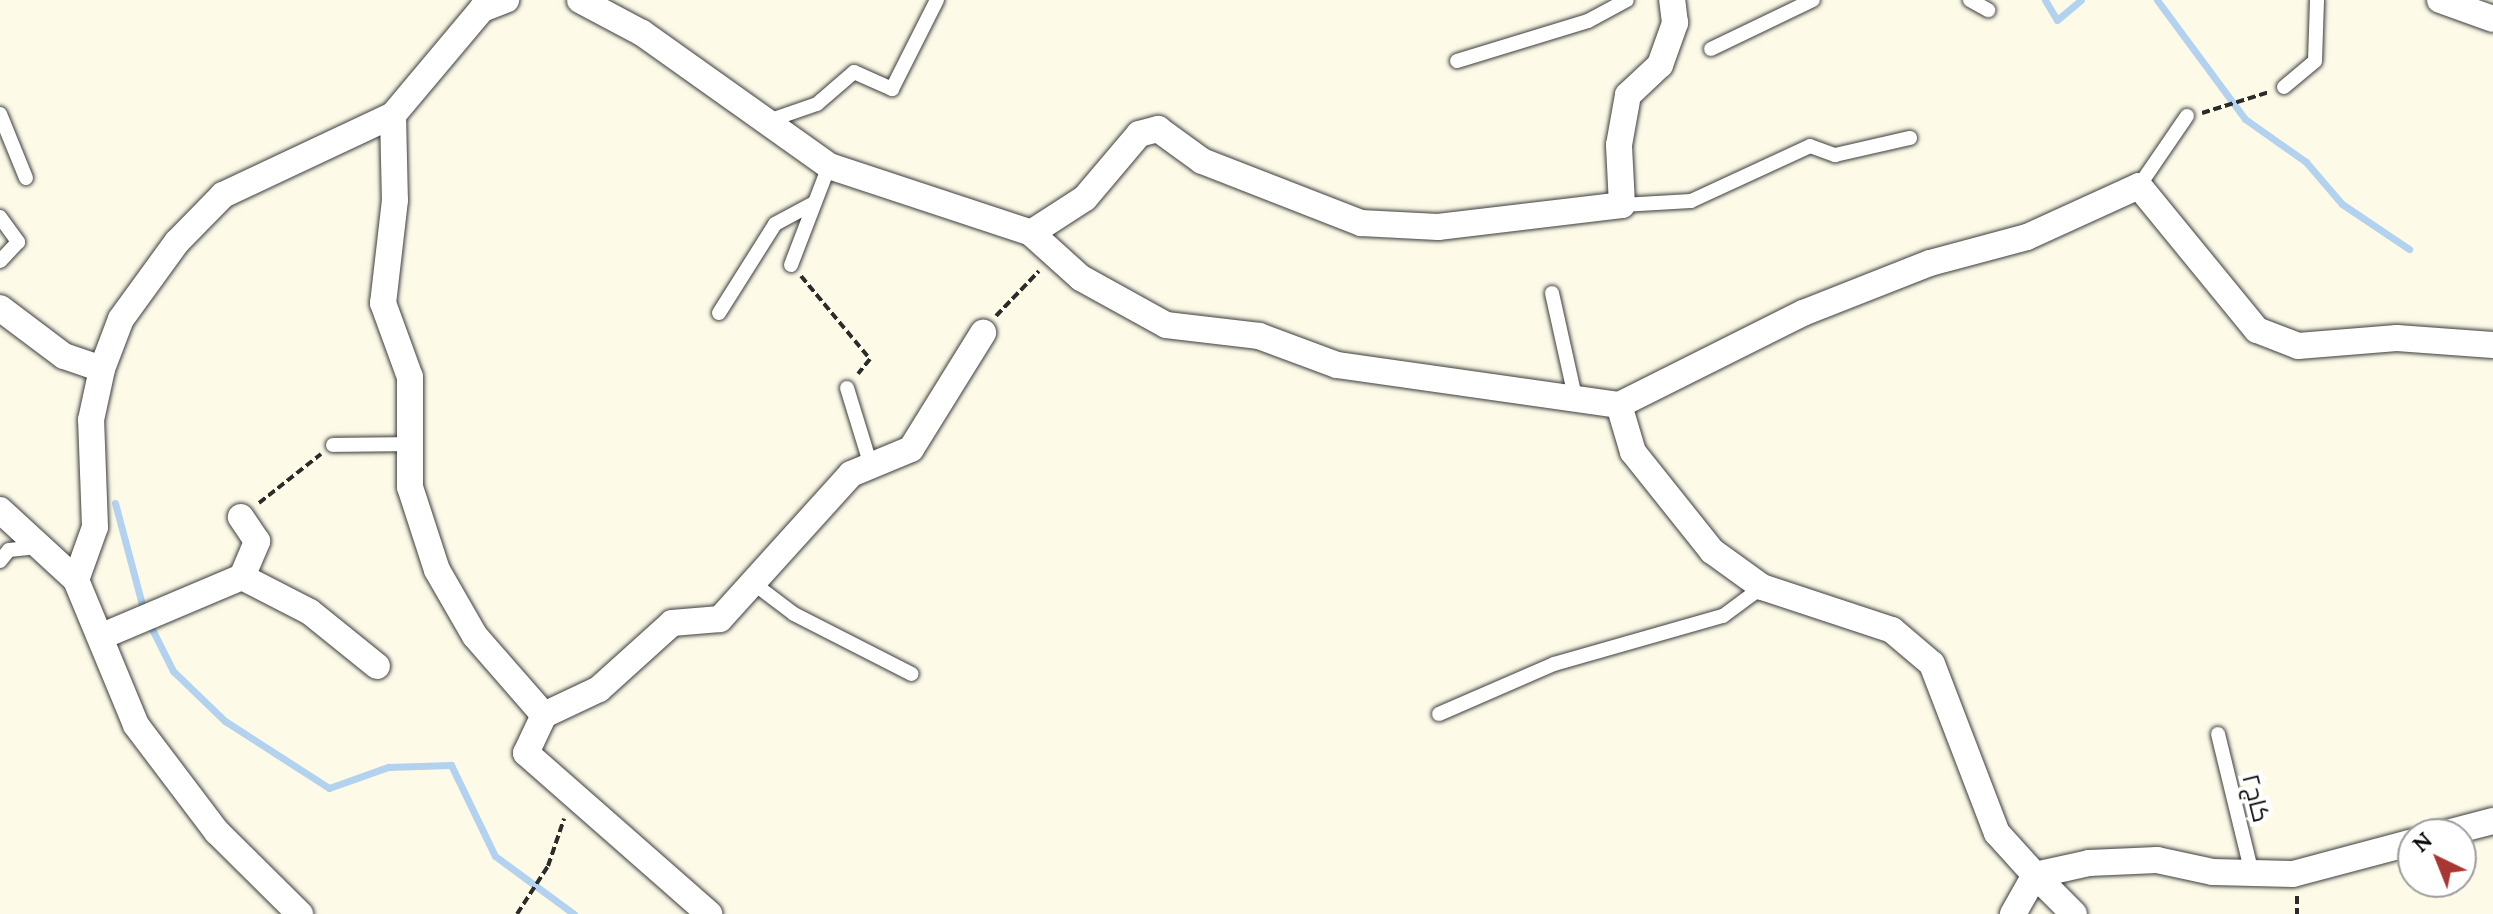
<!DOCTYPE html>
<meta charset="utf-8">
<style>
body{margin:0}
#map{position:relative;width:2493px;height:914px;overflow:hidden;background:#fdfbe8;font-family:Lora,Cairo,serif}
div>[style]{position:absolute}
.stream>*{height:7px;margin:-3.5px;padding:0 3.5px;transform-origin:3.5px;border-radius:3.5px;background:#b2d2ef}
.path>*{height:4px;margin-top:-2px;transform-origin:0;background:repeating-linear-gradient(90deg,#2b2b2b 0 8px,transparent 0 12px)}
.roads{filter:drop-shadow(0 0 2px #3c3c3c) drop-shadow(0 0 2px #3c3c3c)}
.service>*{height:14px;margin:-7px;padding:0 7px;transform-origin:7px;border-radius:7px;background:#fff}
.minor>*{height:26px;margin:-13px;padding:0 13px;transform-origin:13px;border-radius:13px;background:#fff}
span{translate:-50% -50%;white-space:nowrap;text-align:center;line-height:1.15;-webkit-text-stroke:8px #fff;paint-order:stroke}
.street-label{font-size:24px;color:#090909}
.north{position:absolute;left:2397px;top:818px;width:80px;height:80px;box-sizing:border-box;background:#fff;border:2px solid #9d9d9d;border-radius:50%;rotate:317deg;font-size:22px;font-weight:700;line-height:32px;text-align:center;color:#090909}
.north::after{content:'';display:block;margin:auto;width:28px;height:36px;background:#aa3631;clip-path:polygon(50% 0,100% 100%,50% 72%,0 100%)}
</style>
<div id="map">
<div class="stream">
<div style="left:2045px;top:0;width:23px;rotate:59deg"></div>
<div style="left:2057px;top:20px;width:31px;rotate:-40deg"></div>
<div style="left:2157px;top:0;width:148px;rotate:53.5deg"></div>
<div style="left:2245px;top:119px;width:75px;rotate:35.2deg"></div>
<div style="left:2306px;top:162px;width:55px;rotate:49.4deg"></div>
<div style="left:2342px;top:204px;width:81px;rotate:33.9deg"></div>
<div style="left:115px;top:503px;width:113px;rotate:75.1deg"></div>
<div style="left:149px;top:623px;width:54px;rotate:63.4deg"></div>
<div style="left:173px;top:671px;width:72px;rotate:43.9deg"></div>
<div style="left:225px;top:721px;width:124px;rotate:32.8deg"></div>
<div style="left:329px;top:788px;width:63px;rotate:-19.6deg"></div>
<div style="left:388px;top:767px;width:63px;rotate:-1.8deg"></div>
<div style="left:451px;top:765px;width:101px;rotate:64.2deg"></div>
<div style="left:495px;top:856px;width:98px;rotate:36.3deg"></div>
</div>
<div class="path">
<div style="left:2202px;top:113px;width:70px;rotate:-17.4deg"></div>
<div style="left:801px;top:276px;width:108px;rotate:50.3deg"></div>
<div style="left:870px;top:359px;width:19px;rotate:129deg"></div>
<div style="left:996px;top:316px;width:62px;rotate:-46.3deg"></div>
<div style="left:259px;top:503px;width:79px;rotate:-38.3deg"></div>
<div style="left:2297px;top:896px;width:18px;rotate:90deg"></div>
<div style="left:517px;top:914px;width:57px;rotate:-57.1deg"></div>
<div style="left:548px;top:866px;width:50px;rotate:-71.2deg"></div>
</div>
<div class="roads">
<div class="service">
<div style="left:1970px;top:0;width:21px;rotate:29deg"></div>
<div style="left:1711px;top:49px;width:113px;rotate:-25.7deg"></div>
<div style="left:1457px;top:61px;width:137px;rotate:-17deg"></div>
<div style="left:1588px;top:21px;width:44px;rotate:-28.3deg"></div>
<div style="left:2284px;top:87px;width:40px;rotate:-40deg"></div>
<div style="left:2315px;top:61px;width:61px;rotate:-88.1deg"></div>
<div style="left:0;top:114px;width:69px;rotate:67.9deg"></div>
<div style="left:765px;top:122px;width:55px;rotate:-19.1deg"></div>
<div style="left:817px;top:104px;width:49px;rotate:-40.9deg"></div>
<div style="left:854px;top:72px;width:42px;rotate:24.1deg"></div>
<div style="left:892px;top:89px;width:100px;rotate:-63.2deg"></div>
<div style="left:2139px;top:186px;width:85px;rotate:-55.6deg"></div>
<div style="left:1622px;top:205px;width:69px;rotate:-3.3deg"></div>
<div style="left:1691px;top:201px;width:131px;rotate:-24.8deg"></div>
<div style="left:1810px;top:146px;width:27px;rotate:20deg"></div>
<div style="left:1835px;top:155px;width:77px;rotate:-12.8deg"></div>
<div style="left:0;top:217px;width:31px;rotate:54deg"></div>
<div style="left:18px;top:242px;width:26px;rotate:133deg"></div>
<div style="left:791px;top:265px;width:106px;rotate:-69deg"></div>
<div style="left:1552px;top:293px;width:107px;rotate:77.5deg"></div>
<div style="left:719px;top:313px;width:105px;rotate:-57.8deg"></div>
<div style="left:775px;top:224px;width:44px;rotate:-28.3deg"></div>
<div style="left:847px;top:388px;width:82px;rotate:72.9deg"></div>
<div style="left:333px;top:445px;width:77px;rotate:-0.7deg"></div>
<div style="left:0;top:561px;width:14px;rotate:-51deg"></div>
<div style="left:9px;top:550px;width:31px;rotate:-6deg"></div>
<div style="left:757px;top:586px;width:46px;rotate:37.1deg"></div>
<div style="left:794px;top:614px;width:132px;rotate:27deg"></div>
<div style="left:1439px;top:714px;width:125px;rotate:-23.5deg"></div>
<div style="left:1554px;top:664px;width:176px;rotate:-15.9deg"></div>
<div style="left:1723px;top:616px;width:49px;rotate:-36.6deg"></div>
<div style="left:2218px;top:734px;width:143px;rotate:76.3deg"></div>
</div>
<div class="minor">
<div style="left:580px;top:0;width:70px;rotate:28deg"></div>
<div style="left:642px;top:33px;width:229px;rotate:35.4deg"></div>
<div style="left:829px;top:166px;width:213px;rotate:18.3deg"></div>
<div style="left:1031px;top:233px;width:67px;rotate:42deg"></div>
<div style="left:1081px;top:278px;width:97px;rotate:28.9deg"></div>
<div style="left:1166px;top:325px;width:94px;rotate:6.7deg"></div>
<div style="left:1259px;top:336px;width:83px;rotate:20.4deg"></div>
<div style="left:1337px;top:365px;width:285px;rotate:8.1deg"></div>
<div style="left:1619px;top:405px;width:206px;rotate:-26.6deg"></div>
<div style="left:1803px;top:313px;width:136px;rotate:-21.5deg"></div>
<div style="left:1930px;top:263px;width:100px;rotate:-15deg"></div>
<div style="left:2027px;top:237px;width:123px;rotate:-24.5deg"></div>
<div style="left:2139px;top:186px;width:186px;rotate:50.7deg"></div>
<div style="left:2257px;top:330px;width:44px;rotate:21.3deg"></div>
<div style="left:2298px;top:346px;width:99px;rotate:-4.6deg"></div>
<div style="left:2397px;top:338px;width:96px;rotate:4.2deg"></div>
<div style="left:2440px;top:0;width:56px;rotate:19.7deg"></div>
<div style="left:393px;top:115px;width:85px;rotate:88.7deg"></div>
<div style="left:395px;top:200px;width:104px;rotate:96.6deg"></div>
<div style="left:383px;top:303px;width:79px;rotate:70deg"></div>
<div style="left:410px;top:377px;width:110px;rotate:90deg"></div>
<div style="left:410px;top:487px;width:87px;rotate:72deg"></div>
<div style="left:437px;top:570px;width:76px;rotate:60.1deg"></div>
<div style="left:475px;top:636px;width:105px;rotate:48.9deg"></div>
<div style="left:544px;top:715px;width:42px;rotate:115.3deg"></div>
<div style="left:526px;top:753px;width:244px;rotate:41.3deg"></div>
<div style="left:1031px;top:233px;width:64px;rotate:-32.9deg"></div>
<div style="left:1085px;top:198px;width:84px;rotate:-49.8deg"></div>
<div style="left:1139px;top:134px;width:20px;rotate:-15deg"></div>
<div style="left:1158px;top:129px;width:54px;rotate:36deg"></div>
<div style="left:1202px;top:161px;width:171px;rotate:21.3deg"></div>
<div style="left:1361px;top:223px;width:77px;rotate:3deg"></div>
<div style="left:1438px;top:227px;width:185px;rotate:-6.8deg"></div>
<div style="left:1622px;top:205px;width:60px;rotate:-92.9deg"></div>
<div style="left:1619px;top:145px;width:51px;rotate:-79.8deg"></div>
<div style="left:1628px;top:95px;width:44px;rotate:-43.2deg"></div>
<div style="left:1660px;top:65px;width:45px;rotate:-70.3deg"></div>
<div style="left:1675px;top:23px;width:23px;rotate:-97deg"></div>
<div style="left:0;top:308px;width:80px;rotate:36.9deg"></div>
<div style="left:64px;top:356px;width:40px;rotate:18.9deg"></div>
<div style="left:1619px;top:405px;width:49px;rotate:73.4deg"></div>
<div style="left:1633px;top:452px;width:127px;rotate:51.4deg"></div>
<div style="left:1712px;top:551px;width:62px;rotate:35.8deg"></div>
<div style="left:1762px;top:587px;width:137px;rotate:18.3deg"></div>
<div style="left:1892px;top:630px;width:52px;rotate:40.4deg"></div>
<div style="left:1932px;top:664px;width:181px;rotate:69deg"></div>
<div style="left:1997px;top:833px;width:57px;rotate:47.9deg"></div>
<div style="left:2035px;top:875px;width:45px;rotate:119.4deg"></div>
<div style="left:0;top:510px;width:103px;rotate:42.6deg"></div>
<div style="left:76px;top:580px;width:157px;rotate:67.5deg"></div>
<div style="left:136px;top:725px;width:134px;rotate:52.9deg"></div>
<div style="left:217px;top:832px;width:117px;rotate:44.7deg"></div>
<div style="left:242px;top:577px;width:76px;rotate:27.2deg"></div>
<div style="left:310px;top:612px;width:86px;rotate:38.9deg"></div>
<div style="left:76px;top:580px;width:56px;rotate:-70.3deg"></div>
<div style="left:95px;top:527px;width:107px;rotate:-92.1deg"></div>
<div style="left:91px;top:420px;width:52px;rotate:-77.8deg"></div>
<div style="left:102px;top:369px;width:53px;rotate:-69.2deg"></div>
<div style="left:121px;top:319px;width:95px;rotate:-54deg"></div>
<div style="left:177px;top:242px;width:66px;rotate:-45.6deg"></div>
<div style="left:223px;top:195px;width:188px;rotate:-25.2deg"></div>
<div style="left:393px;top:115px;width:138px;rotate:-50deg"></div>
<div style="left:482px;top:9px;width:26px;rotate:-21deg"></div>
<div style="left:100px;top:637px;width:154px;rotate:-22.9deg"></div>
<div style="left:242px;top:577px;width:39px;rotate:-67deg"></div>
<div style="left:257px;top:541px;width:29px;rotate:-124deg"></div>
<div style="left:544px;top:715px;width:61px;rotate:-25.3deg"></div>
<div style="left:599px;top:689px;width:98px;rotate:-42.1deg"></div>
<div style="left:672px;top:623px;width:48px;rotate:-4.8deg"></div>
<div style="left:720px;top:619px;width:195px;rotate:-47.9deg"></div>
<div style="left:851px;top:474px;width:65px;rotate:-22.6deg"></div>
<div style="left:911px;top:449px;width:137px;rotate:-58.2deg"></div>
<div style="left:2443px;top:834px;width:52px;rotate:-14.6deg"></div>
<div style="left:2035px;top:875px;width:55px;rotate:-12.5deg"></div>
<div style="left:2089px;top:863px;width:68px;rotate:-2.5deg"></div>
<div style="left:2157px;top:860px;width:57px;rotate:12.1deg"></div>
<div style="left:2213px;top:872px;width:80px;rotate:1.4deg"></div>
<div style="left:2293px;top:874px;width:124px;rotate:-14.9deg"></div>
<div style="left:2035px;top:875px;width:55px;rotate:45deg"></div>
</div>
</div>
<div class="street-label">
<span style="left:2256px;top:798px;rotate:76deg">کاج۲</span>
</div>
<div class="north">N</div>
</div>
